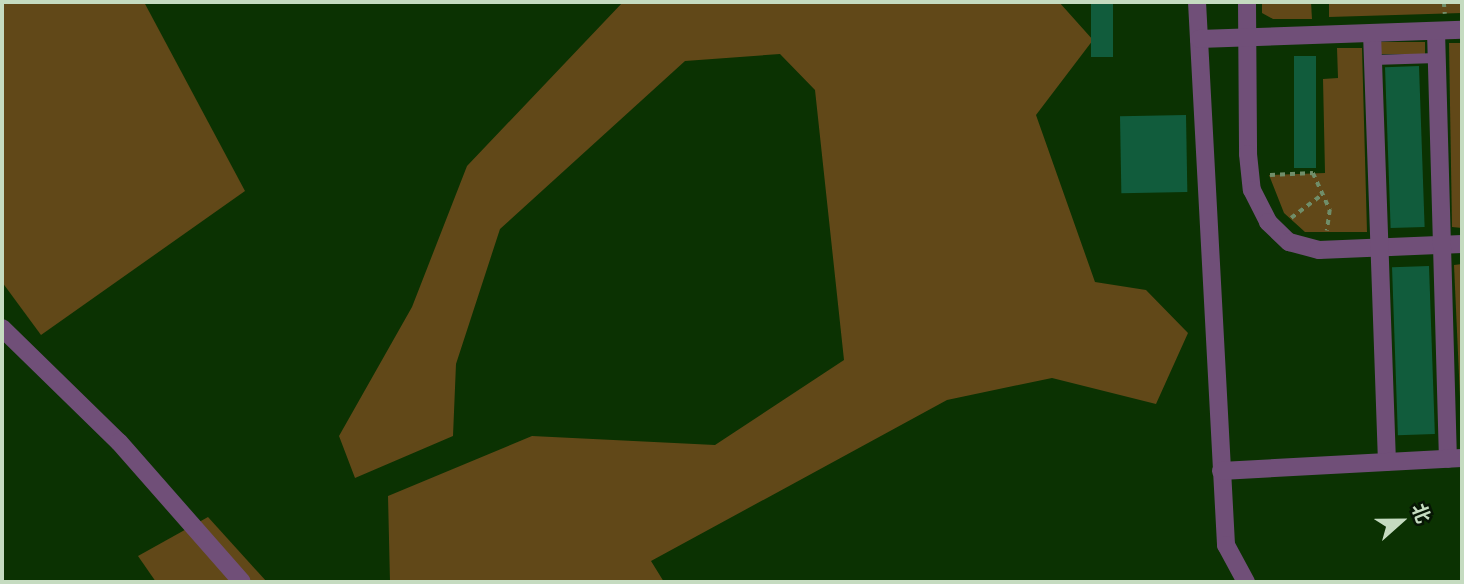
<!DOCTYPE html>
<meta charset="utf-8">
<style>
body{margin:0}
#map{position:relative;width:1464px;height:584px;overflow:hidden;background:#0b3202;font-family:Inter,"Noto Sans SC",sans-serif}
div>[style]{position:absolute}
.green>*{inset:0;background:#614818;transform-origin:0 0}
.building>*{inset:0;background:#115c3c;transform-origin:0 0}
.path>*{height:3.5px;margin-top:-1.75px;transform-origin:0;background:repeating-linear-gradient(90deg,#708e69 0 5px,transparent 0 10px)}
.service>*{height:10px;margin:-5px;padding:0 5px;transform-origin:5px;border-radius:5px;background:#704f78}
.minor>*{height:18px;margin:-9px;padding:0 9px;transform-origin:9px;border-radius:9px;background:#704f78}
span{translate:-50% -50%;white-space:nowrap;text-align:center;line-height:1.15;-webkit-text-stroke:7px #061504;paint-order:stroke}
.frame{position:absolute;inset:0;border:4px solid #c5dbc0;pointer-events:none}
.north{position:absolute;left:1366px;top:486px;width:70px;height:70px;-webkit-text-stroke:5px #061504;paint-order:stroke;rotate:69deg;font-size:19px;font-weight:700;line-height:28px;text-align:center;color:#c5dbc0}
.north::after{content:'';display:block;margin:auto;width:24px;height:32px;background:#c5dbc0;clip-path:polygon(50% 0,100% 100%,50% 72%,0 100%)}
</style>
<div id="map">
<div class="green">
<div style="clip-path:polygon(2px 2px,144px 2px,245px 191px,41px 335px,2px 282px)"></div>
<div style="clip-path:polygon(623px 2px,1059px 2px,1093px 40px,1036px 115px,1095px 282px,1146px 290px,1188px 333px,1156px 404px,1052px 378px,947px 400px,651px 561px,664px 582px,390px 582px,388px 496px,532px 436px,715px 445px,844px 360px,815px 90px,780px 54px,685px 61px,500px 229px,456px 364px,453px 436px,355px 478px,339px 436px,412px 307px,467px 166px)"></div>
<div style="clip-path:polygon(1262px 2px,1311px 2px,1312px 19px,1273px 19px,1262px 13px)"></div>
<div style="clip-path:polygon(1329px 2px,1462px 2px,1462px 13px,1329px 17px)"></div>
<div style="left:1425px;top:42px;width:12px;height:45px;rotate:90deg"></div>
<div style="clip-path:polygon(1449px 43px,1462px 43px,1462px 228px,1452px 227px)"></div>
<div style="clip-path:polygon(1337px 48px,1362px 48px,1367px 232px,1305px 232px,1284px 213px,1269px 175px,1325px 173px,1323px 79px,1338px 78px)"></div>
<div style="clip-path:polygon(1462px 264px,1462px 442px,1454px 265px)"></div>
<div style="clip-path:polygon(208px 517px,267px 582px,156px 582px,138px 556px)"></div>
</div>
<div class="building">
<div style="left:1091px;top:2px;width:22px;height:55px"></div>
<div style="left:1294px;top:56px;width:22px;height:112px"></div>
<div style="left:1419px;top:66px;width:161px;height:34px;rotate:88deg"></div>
<div style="left:1186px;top:115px;width:77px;height:66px;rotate:89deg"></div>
<div style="left:1429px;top:266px;width:168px;height:37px;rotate:88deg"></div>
</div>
<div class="path">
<div style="left:1444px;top:2px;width:12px;rotate:85deg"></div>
<div style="left:1270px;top:175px;width:43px;rotate:-2.7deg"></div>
<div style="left:1313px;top:173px;width:41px;rotate:65.3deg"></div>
<div style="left:1330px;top:210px;width:21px;rotate:98deg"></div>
<div style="left:1291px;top:218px;width:40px;rotate:-37deg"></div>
</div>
<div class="service">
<div style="left:1373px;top:60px;width:64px;rotate:-1.8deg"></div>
</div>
<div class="minor">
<div style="left:1197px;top:2px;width:544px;rotate:86.94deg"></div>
<div style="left:1226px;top:545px;width:42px;rotate:61.6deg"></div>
<div style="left:1247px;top:2px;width:152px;rotate:89.6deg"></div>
<div style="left:1248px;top:154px;width:36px;rotate:84deg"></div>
<div style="left:1252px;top:190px;width:36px;rotate:63deg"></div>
<div style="left:1268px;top:222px;width:29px;rotate:44deg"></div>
<div style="left:1289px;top:242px;width:31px;rotate:15deg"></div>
<div style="left:1319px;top:250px;width:143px;rotate:-2.4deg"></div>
<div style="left:1436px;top:31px;width:428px;rotate:88.4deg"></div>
<div style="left:1372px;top:33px;width:429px;rotate:88deg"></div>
<div style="left:1199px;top:39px;width:263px;rotate:-2deg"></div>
<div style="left:2px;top:328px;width:163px;rotate:44.3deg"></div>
<div style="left:119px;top:442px;width:186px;rotate:48.7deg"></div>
<div style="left:1221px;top:471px;width:241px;rotate:-3.1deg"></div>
</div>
<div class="frame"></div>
<div class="north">北</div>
</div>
